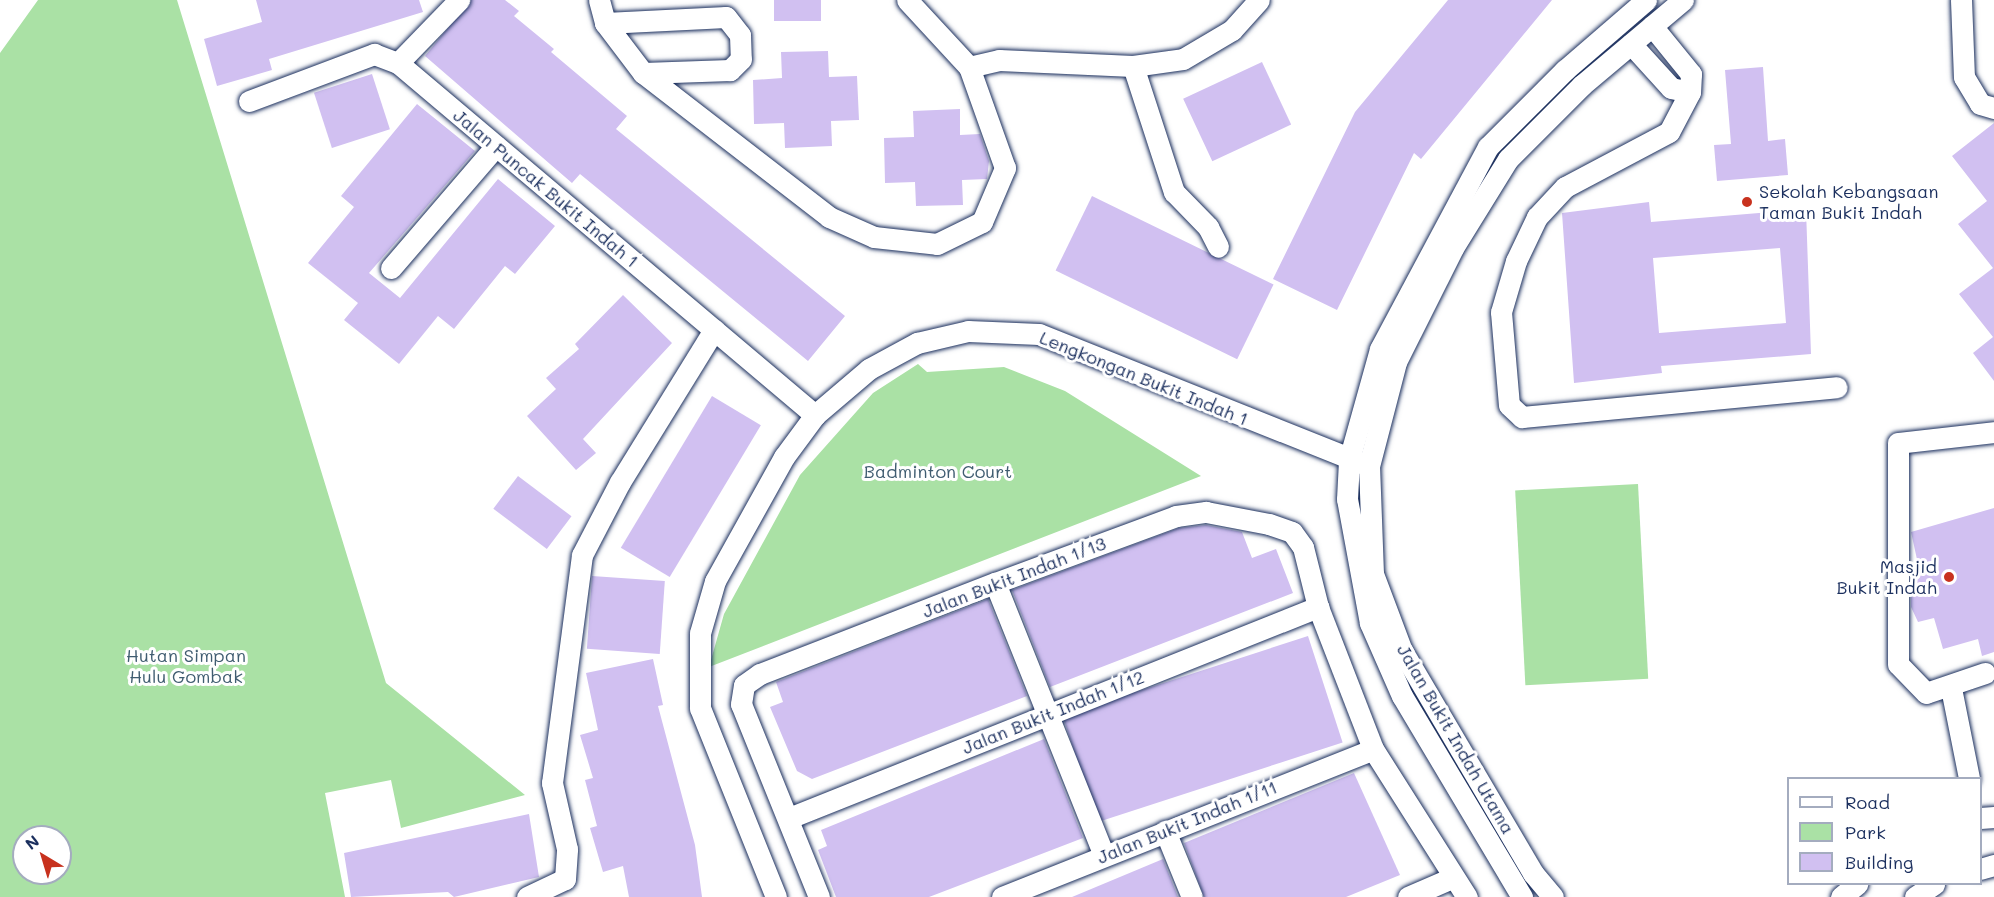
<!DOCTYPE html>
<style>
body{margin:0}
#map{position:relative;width:1994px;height:897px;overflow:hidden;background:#fff;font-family:Mali,sans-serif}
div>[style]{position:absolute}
.green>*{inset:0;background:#aae1a5;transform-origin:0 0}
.building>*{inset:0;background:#d1c0f1;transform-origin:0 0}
.roads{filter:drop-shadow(0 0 2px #1b2f5e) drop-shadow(0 0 2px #1b2f5e)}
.minor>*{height:21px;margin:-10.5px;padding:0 10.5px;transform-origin:10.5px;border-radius:10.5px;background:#fff}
.dots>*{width:16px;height:16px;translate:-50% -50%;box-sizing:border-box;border:3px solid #fff;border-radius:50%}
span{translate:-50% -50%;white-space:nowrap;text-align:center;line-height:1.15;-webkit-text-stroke:6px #fff;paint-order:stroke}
.street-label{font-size:18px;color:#1b2f5e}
.poi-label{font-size:18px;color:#1b2f5e}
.left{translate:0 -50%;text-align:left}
.right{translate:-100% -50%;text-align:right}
.park-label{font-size:18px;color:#3f5c70}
.legend{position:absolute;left:1787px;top:777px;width:195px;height:108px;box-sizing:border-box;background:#fff;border:2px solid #a4acbf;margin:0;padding:8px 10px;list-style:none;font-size:18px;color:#1b2f5e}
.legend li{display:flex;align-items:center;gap:12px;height:30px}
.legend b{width:30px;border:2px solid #a4acbf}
.north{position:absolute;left:12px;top:825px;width:60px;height:60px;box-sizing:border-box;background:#fff;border:2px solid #a4acbf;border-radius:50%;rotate:322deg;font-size:16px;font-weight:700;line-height:24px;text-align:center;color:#1b2f5e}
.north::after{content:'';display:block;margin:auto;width:21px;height:27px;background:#c8321e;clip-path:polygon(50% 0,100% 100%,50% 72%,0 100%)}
</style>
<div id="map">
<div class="green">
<div style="clip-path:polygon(evenodd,38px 0,177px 0,386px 683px,525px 795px,401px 828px,391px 780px,325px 793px,345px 897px,0 897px,0 53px,38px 0,24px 837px,60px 837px,60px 873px,24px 873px,24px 837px)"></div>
<div style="clip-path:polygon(918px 364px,927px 372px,1004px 367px,1065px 391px,1201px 476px,709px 667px,724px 614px,800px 475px,873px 393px)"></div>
<div style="left:1638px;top:484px;width:195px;height:123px;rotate:87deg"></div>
</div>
<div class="building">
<div style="clip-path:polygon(256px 0,419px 0,423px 12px,269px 59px,272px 70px,217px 86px,204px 39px,262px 22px)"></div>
<div style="clip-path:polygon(471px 0,505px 0,519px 11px,514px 16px,554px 49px,551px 52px,627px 116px,616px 129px,845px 316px,808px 361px,580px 174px,572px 183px,425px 56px)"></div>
<div style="left:774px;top:0;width:47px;height:21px"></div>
<div style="clip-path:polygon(1448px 0,1552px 0,1421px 159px,1414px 153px,1337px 310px,1273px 279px,1355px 112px)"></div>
<div style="clip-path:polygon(828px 51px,829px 77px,857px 76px,859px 120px,831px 121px,832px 146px,785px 148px,784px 123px,754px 124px,753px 80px,782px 78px,781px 52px)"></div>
<div style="left:1262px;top:62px;width:69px;height:87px;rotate:65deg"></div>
<div style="clip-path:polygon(1763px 67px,1768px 141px,1785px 139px,1788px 175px,1717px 181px,1714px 145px,1731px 144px,1725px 70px)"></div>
<div style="left:372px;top:74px;width:58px;height:61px;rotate:72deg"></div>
<div style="clip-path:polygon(417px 104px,475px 151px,369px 273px,400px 298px,498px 179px,555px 226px,515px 274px,505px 266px,454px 329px,438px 316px,399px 364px,344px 320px,358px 303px,308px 263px,354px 207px,341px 196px)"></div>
<div style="clip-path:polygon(960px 109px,960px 135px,980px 134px,989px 161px,987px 179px,962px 180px,963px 205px,916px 206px,915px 182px,885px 183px,884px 138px,914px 137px,913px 111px)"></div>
<div style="clip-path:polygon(1994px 123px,1994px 381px,1973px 353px,1993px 337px,1959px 294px,1993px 268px,1958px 224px,1987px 201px,1952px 156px)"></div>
<div style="left:1092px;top:196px;width:202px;height:83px;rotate:26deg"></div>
<div style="clip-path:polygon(evenodd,1649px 202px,1651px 222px,1806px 209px,1811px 354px,1661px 366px,1662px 373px,1574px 383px,1562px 213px,1649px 202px,1780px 248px,1786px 323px,1659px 333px,1653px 258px,1780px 248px)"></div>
<div style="clip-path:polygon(623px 295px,672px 343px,583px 439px,596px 453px,576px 470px,527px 416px,556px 389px,546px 378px,579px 349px,575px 344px)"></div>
<div style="left:712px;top:396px;width:57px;height:177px;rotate:31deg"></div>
<div style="left:518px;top:476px;width:67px;height:41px;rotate:37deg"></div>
<div style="clip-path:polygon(1994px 508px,1994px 652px,1982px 656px,1978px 639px,1943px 649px,1934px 618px,1918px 622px,1911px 607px,1911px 567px,1918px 564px,1911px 532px)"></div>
<div style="clip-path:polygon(1206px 525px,1242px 532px,1252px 558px,1276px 549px,1293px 593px,1050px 687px,1012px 590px,1179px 528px)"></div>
<div style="left:592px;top:576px;width:73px;height:73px;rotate:4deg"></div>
<div style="clip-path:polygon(988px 599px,1027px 696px,812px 779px,797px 771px,770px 707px,783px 702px,776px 682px)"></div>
<div style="left:1308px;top:636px;width:112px;height:258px;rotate:72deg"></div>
<div style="clip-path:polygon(653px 659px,663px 705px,658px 706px,695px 845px,702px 897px,629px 897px,623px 866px,603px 872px,590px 828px,597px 826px,585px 780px,593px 778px,580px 735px,598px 730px,586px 673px)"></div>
<div style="clip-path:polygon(1044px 739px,1083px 838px,929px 897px,836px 897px,818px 850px,827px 846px,821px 830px)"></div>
<div style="clip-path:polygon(1354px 773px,1400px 875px,1346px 897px,1204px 897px,1184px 843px)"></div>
<div style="clip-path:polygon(529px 814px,539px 877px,454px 897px,448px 892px,351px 897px,344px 853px)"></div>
<div style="clip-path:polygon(1163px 859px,1178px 897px,1072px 897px)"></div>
</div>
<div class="roads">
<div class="minor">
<div style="left:599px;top:0;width:24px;rotate:75deg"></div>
<div style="left:605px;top:23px;width:63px;rotate:52.8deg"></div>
<div style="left:643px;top:73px;width:235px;rotate:37.7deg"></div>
<div style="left:829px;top:217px;width:49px;rotate:24deg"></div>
<div style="left:874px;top:237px;width:63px;rotate:6.3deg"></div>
<div style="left:937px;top:244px;width:50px;rotate:-26.1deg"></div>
<div style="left:982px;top:222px;width:59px;rotate:-66.9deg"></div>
<div style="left:1005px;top:168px;width:107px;rotate:-109.6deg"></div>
<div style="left:969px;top:67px;width:91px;rotate:-132.8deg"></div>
<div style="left:1961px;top:0;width:77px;rotate:87.8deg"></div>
<div style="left:1964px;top:77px;width:31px;rotate:59deg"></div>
<div style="left:1980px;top:104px;width:15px;rotate:16deg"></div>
<div style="left:605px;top:23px;width:121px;rotate:-2.8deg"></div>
<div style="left:726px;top:17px;width:23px;rotate:52deg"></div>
<div style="left:740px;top:35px;width:24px;rotate:88deg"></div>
<div style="left:741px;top:59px;width:16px;rotate:135deg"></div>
<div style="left:730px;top:70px;width:87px;rotate:178deg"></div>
<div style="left:1652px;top:26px;width:62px;rotate:50.9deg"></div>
<div style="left:1691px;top:74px;width:18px;rotate:93deg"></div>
<div style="left:1690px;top:92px;width:45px;rotate:117.7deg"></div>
<div style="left:1669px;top:132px;width:118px;rotate:152.1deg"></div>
<div style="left:1565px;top:187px;width:41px;rotate:133deg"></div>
<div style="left:1537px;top:217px;width:49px;rotate:115.5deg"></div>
<div style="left:1516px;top:261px;width:53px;rotate:106.4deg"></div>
<div style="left:1501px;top:312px;width:93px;rotate:85.1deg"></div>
<div style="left:1509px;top:405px;width:18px;rotate:43deg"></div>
<div style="left:1522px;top:417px;width:316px;rotate:-5.4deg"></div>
<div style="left:1631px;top:44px;width:59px;rotate:47.7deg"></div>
<div style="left:1671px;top:88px;width:19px;rotate:12deg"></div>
<div style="left:398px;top:63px;width:88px;rotate:-45.9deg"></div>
<div style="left:1133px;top:66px;width:133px;rotate:72deg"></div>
<div style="left:1174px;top:192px;width:49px;rotate:45.8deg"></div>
<div style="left:1208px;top:227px;width:22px;rotate:63deg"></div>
<div style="left:969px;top:67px;width:31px;rotate:-13deg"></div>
<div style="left:999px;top:60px;width:134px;rotate:2.6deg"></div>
<div style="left:1133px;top:66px;width:50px;rotate:-8deg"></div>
<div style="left:1183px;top:59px;width:57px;rotate:-30.6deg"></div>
<div style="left:1232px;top:30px;width:40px;rotate:-48deg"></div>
<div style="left:249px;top:101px;width:134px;rotate:-20.6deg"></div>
<div style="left:374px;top:54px;width:26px;rotate:21deg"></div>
<div style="left:398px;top:63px;width:546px;rotate:40.17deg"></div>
<div style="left:391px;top:268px;width:161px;rotate:-49.3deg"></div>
<div style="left:995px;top:583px;width:293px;rotate:68.2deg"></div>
<div style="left:1985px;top:673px;width:62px;rotate:161.3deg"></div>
<div style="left:1926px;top:693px;width:40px;rotate:-134deg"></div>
<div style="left:1898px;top:664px;width:221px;rotate:-90deg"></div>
<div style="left:1898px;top:443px;width:97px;rotate:-6.5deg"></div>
<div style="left:1951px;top:688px;width:92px;rotate:78.7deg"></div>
<div style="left:789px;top:818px;width:570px;rotate:-21.75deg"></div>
<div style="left:1980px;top:818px;width:14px;rotate:-4deg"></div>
<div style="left:1165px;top:831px;width:71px;rotate:67.8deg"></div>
<div style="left:1980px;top:869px;width:15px;rotate:-16deg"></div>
<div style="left:527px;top:897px;width:42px;rotate:-25.3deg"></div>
<div style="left:565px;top:879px;width:30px;rotate:-86deg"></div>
<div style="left:567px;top:849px;width:68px;rotate:-102.8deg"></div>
<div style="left:552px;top:783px;width:230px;rotate:-82.5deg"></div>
<div style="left:582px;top:555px;width:82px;rotate:-62.5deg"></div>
<div style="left:620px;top:482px;width:179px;rotate:-58.3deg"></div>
<div style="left:776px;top:897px;width:204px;rotate:-111.9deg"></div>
<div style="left:700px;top:708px;width:75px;rotate:-90deg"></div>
<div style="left:700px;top:633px;width:54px;rotate:-73.9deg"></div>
<div style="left:715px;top:581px;width:142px;rotate:-60.9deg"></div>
<div style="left:784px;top:457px;width:52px;rotate:-53.6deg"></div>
<div style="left:815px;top:415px;width:71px;rotate:-40.4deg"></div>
<div style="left:869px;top:369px;width:55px;rotate:-28.4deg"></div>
<div style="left:917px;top:343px;width:52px;rotate:-13.2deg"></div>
<div style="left:968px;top:331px;width:71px;rotate:2.4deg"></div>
<div style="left:1039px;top:334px;width:355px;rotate:21.8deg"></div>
<div style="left:819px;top:897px;width:208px;rotate:-112deg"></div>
<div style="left:741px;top:704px;width:19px;rotate:-81deg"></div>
<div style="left:744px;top:685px;width:19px;rotate:-35deg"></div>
<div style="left:760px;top:674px;width:252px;rotate:-21.2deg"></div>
<div style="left:995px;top:583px;width:193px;rotate:-20.3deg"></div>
<div style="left:1176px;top:516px;width:30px;rotate:-8deg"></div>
<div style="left:1206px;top:512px;width:64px;rotate:10.8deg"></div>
<div style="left:1269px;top:524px;width:24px;rotate:19deg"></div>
<div style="left:1292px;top:532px;width:19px;rotate:54deg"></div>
<div style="left:1303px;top:547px;width:62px;rotate:76deg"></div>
<div style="left:1318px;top:607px;width:152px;rotate:68.8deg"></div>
<div style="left:1373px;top:749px;width:175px;rotate:57.6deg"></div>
<div style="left:1002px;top:897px;width:399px;rotate:-21.7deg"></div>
<div style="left:1408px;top:897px;width:48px;rotate:-23.4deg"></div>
<div style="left:1522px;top:897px;width:234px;rotate:-120.8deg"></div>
<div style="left:1402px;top:696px;width:80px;rotate:-113.7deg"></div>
<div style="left:1370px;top:623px;width:126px;rotate:-100.5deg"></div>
<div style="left:1347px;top:499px;width:39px;rotate:-87deg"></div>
<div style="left:1349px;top:460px;width:115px;rotate:-74.4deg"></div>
<div style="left:1380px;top:349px;width:229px;rotate:-61.9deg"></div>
<div style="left:1488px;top:147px;width:109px;rotate:-45deg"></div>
<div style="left:1565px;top:70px;width:107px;rotate:-40.8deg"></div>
<div style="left:1553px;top:897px;width:31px;rotate:-130deg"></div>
<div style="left:1533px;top:873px;width:258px;rotate:-120.5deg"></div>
<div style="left:1402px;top:651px;width:82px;rotate:-110.6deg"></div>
<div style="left:1373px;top:574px;width:108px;rotate:-92.1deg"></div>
<div style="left:1369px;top:466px;width:107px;rotate:-75.4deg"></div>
<div style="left:1396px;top:362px;width:127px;rotate:-63.4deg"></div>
<div style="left:1453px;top:248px;width:105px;rotate:-58.3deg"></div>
<div style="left:1508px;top:159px;width:105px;rotate:-45deg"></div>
<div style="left:1582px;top:85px;width:132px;rotate:-40.1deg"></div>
<div style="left:1841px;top:897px;width:21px;rotate:-39deg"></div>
<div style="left:1915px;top:897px;width:23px;rotate:-34deg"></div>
</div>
</div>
<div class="dots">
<div style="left:1747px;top:202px;background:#c8321e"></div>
<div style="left:1949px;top:577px;background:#c8321e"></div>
</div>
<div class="street-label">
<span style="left:546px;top:188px;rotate:40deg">Jalan Puncak Bukit Indah 1</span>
<span style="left:1144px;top:378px;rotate:22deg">Lengkongan Bukit Indah 1</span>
<span style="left:1014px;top:577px;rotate:-21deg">Jalan Bukit Indah 1/13</span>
<span style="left:1053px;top:712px;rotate:-22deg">Jalan Bukit Indah 1/12</span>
<span style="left:1456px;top:739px;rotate:60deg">Jalan Bukit Indah Utama</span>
<span style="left:1187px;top:822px;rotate:-22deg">Jalan Bukit Indah 1/11</span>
</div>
<div class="poi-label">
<span class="left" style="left:1759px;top:202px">Sekolah Kebangsaan<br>Taman Bukit Indah</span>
<span class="right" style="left:1937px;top:577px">Masjid<br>Bukit Indah</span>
</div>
<div class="park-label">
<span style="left:938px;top:471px">Badminton Court</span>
<span style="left:186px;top:666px">Hutan Simpan<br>Hulu Gombak</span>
</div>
<ul class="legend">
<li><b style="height:8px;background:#fff"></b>Road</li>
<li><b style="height:16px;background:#aae1a5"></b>Park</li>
<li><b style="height:16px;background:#d1c0f1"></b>Building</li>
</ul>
<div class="north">N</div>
</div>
